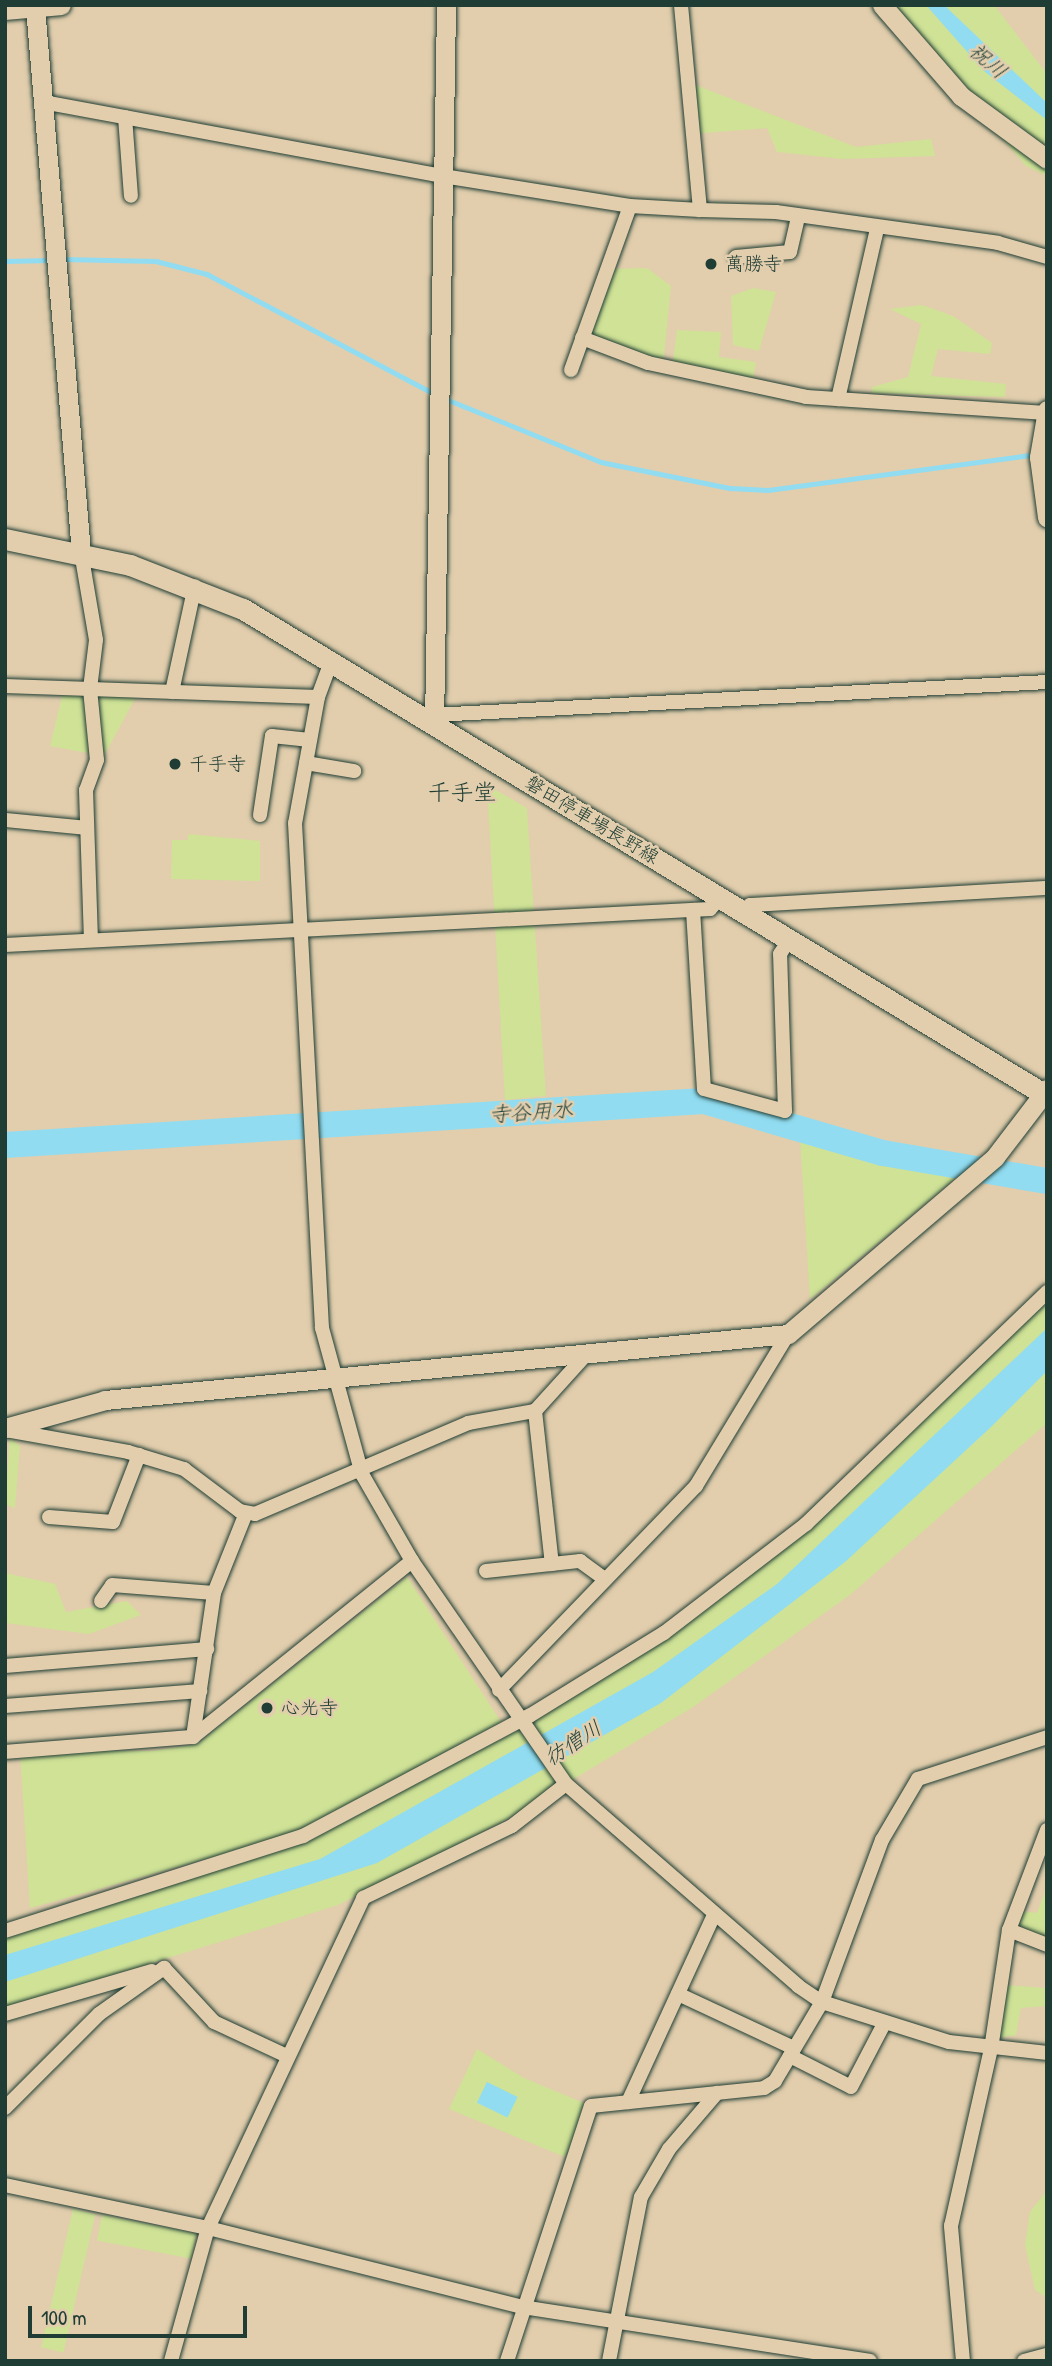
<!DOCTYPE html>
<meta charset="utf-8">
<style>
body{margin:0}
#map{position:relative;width:1052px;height:2366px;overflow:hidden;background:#e2cead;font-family:"Patrick Hand","Klee One",sans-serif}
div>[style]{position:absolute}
.green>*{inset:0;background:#cfe296;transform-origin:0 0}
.water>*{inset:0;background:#91dcf1;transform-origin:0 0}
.stream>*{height:4.5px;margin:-2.25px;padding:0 2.25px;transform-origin:2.25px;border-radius:2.25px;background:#91dcf1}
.river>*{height:26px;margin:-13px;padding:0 13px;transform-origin:13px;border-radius:13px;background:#91dcf1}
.roads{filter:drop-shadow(0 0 2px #1f3d34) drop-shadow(0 0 2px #1f3d34)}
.minor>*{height:14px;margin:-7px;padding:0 7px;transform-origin:7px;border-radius:7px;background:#e2cead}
.tertiary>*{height:19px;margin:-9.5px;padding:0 9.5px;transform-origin:9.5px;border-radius:9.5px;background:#e2cead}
.secondary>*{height:21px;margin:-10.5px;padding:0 10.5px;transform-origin:10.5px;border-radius:10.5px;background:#e2cead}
.dots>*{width:19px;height:19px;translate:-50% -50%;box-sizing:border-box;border:4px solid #e2cead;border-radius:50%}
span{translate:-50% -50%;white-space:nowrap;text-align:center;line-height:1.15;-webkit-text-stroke:5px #e2cead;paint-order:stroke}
.poi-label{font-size:19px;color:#1f3d34}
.left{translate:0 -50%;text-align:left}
.street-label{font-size:19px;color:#1f3d34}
.water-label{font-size:21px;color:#25453d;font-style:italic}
.quarter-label{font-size:23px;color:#1f3d34}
.frame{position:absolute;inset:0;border:7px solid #1f3d34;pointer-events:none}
.scale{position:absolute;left:28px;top:2306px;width:219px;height:32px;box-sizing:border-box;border:4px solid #1f3d34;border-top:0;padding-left:9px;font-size:21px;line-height:24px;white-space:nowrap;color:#1f3d34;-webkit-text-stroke:5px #e2cead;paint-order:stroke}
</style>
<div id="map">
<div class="green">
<div style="clip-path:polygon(886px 5px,994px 5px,1047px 74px,1047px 176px,1026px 166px)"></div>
<div style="clip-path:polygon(685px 81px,856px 147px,931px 139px,935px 156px,842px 159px,777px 152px,767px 128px,693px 134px)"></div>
<div style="clip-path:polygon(647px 268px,671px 286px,663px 366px,582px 339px,607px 269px)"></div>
<div style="clip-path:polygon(753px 288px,776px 292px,759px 351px,733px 345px,731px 296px)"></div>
<div style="clip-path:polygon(922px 305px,953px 316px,992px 343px,990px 354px,938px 349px,931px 376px,1006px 384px,1005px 397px,872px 393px,872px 387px,908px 377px,921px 324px,890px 309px)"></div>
<div style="clip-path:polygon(677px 330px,721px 332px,719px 357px,756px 362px,752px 385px,672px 368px)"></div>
<div style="clip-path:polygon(64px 688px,90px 689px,97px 748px,98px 692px,139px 691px,104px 756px,50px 746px)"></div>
<div style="clip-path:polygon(487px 785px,527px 808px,546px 1096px,505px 1100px)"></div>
<div style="clip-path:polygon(188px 834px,260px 841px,260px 881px,171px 879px,172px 840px,188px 840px)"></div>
<div style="clip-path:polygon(800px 1138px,956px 1178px,810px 1299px)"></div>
<div style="clip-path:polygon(1047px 1301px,1047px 1423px,851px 1594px,693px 1707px,504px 1821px,338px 1905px,5px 2009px,5px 1932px,274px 1840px,30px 1908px,20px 1751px,153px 1751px,197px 1744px,407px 1577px,501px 1722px,327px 1816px,472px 1751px,637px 1650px,806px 1524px)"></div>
<div style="clip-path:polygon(10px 1438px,20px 1446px,15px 1508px,5px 1504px)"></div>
<div style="clip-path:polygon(5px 1573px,55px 1584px,66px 1612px,127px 1601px,141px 1615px,89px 1634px,5px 1623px)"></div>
<div style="clip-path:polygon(1047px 1886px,1047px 1942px,1016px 1929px,1022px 1911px,1037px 1913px)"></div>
<div style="clip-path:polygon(1004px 1985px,1047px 1988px,1047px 2006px,1021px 2008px,1016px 2035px,996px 2038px)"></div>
<div style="clip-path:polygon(477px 2049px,524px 2078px,591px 2106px,565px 2157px,449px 2109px)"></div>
<div style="clip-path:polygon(1047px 2190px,1047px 2298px,1035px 2290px,1025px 2245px,1030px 2212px)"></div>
<div style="left:73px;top:2209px;width:23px;height:142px;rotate:13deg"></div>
<div style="left:102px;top:2215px;width:96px;height:26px;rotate:11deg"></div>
</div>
<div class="water">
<div style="clip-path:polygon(926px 5px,944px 5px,1047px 103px,1047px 120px,984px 71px)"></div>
<div style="clip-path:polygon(1047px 1328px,1047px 1371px,991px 1427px,845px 1562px,661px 1703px,377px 1863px,5px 1982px,5px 1955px,320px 1859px,653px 1672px,777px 1584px)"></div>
<div style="left:487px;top:2082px;width:34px;height:23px;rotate:26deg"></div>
</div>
<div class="stream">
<div style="left:62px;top:259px;width:94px;rotate:1.2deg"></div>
<div style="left:156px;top:261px;width:53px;rotate:14.3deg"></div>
<div style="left:207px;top:274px;width:258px;rotate:27.8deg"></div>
<div style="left:5px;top:261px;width:45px;rotate:-1.3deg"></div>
<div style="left:446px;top:399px;width:167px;rotate:22.1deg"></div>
<div style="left:601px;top:462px;width:132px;rotate:11.4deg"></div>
<div style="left:730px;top:488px;width:38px;rotate:3deg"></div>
<div style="left:768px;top:490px;width:266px;rotate:-7.6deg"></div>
</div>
<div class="river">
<div style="left:5px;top:1145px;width:700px;rotate:-3.6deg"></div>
<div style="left:704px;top:1101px;width:186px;rotate:16.2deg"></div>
<div style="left:883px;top:1153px;width:166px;rotate:9.7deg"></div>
</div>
<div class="roads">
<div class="minor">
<div style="left:681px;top:5px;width:206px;rotate:84.7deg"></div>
<div style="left:700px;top:210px;width:76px;rotate:1.5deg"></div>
<div style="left:776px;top:212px;width:224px;rotate:7.9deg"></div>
<div style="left:998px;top:243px;width:51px;rotate:15.9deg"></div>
<div style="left:43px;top:102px;width:407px;rotate:10.5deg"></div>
<div style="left:443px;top:176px;width:189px;rotate:9.1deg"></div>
<div style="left:630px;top:206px;width:70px;rotate:3.3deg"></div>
<div style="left:125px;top:117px;width:79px;rotate:85.7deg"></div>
<div style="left:736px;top:257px;width:54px;rotate:-5.3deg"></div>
<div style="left:790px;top:252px;width:37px;rotate:-77deg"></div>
<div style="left:582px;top:338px;width:71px;rotate:20.7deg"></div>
<div style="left:648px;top:363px;width:162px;rotate:12.1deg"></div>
<div style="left:806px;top:397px;width:241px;rotate:3.8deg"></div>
<div style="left:571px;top:370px;width:174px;rotate:-70.2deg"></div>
<div style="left:838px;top:399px;width:174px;rotate:-77.1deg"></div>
<div style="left:81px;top:552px;width:89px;rotate:80.3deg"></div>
<div style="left:96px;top:640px;width:49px;rotate:97deg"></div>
<div style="left:90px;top:689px;width:71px;rotate:84.4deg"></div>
<div style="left:97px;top:760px;width:32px;rotate:110deg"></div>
<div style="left:86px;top:790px;width:150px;rotate:88.1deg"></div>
<div style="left:332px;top:659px;width:40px;rotate:110.2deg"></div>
<div style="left:318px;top:697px;width:128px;rotate:100.3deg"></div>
<div style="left:295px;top:823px;width:506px;rotate:86.94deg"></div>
<div style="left:322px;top:1328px;width:151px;rotate:74.7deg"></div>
<div style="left:362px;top:1474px;width:100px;rotate:60.1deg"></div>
<div style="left:412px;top:1561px;width:271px;rotate:55.4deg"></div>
<div style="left:566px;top:1784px;width:308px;rotate:41deg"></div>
<div style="left:798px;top:1986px;width:29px;rotate:34deg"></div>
<div style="left:822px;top:2002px;width:133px;rotate:17.5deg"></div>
<div style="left:949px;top:2042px;width:99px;rotate:6.4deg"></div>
<div style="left:5px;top:686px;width:313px;rotate:2deg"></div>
<div style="left:172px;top:692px;width:108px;rotate:-77.8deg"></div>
<div style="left:434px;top:715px;width:614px;rotate:-3.08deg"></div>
<div style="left:306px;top:763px;width:49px;rotate:9.5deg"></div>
<div style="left:260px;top:815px;width:80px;rotate:-81.4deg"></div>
<div style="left:272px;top:736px;width:38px;rotate:6deg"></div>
<div style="left:5px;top:820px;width:81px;rotate:5.6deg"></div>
<div style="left:693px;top:910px;width:179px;rotate:86.5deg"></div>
<div style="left:704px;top:1089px;width:84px;rotate:15.2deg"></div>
<div style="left:785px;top:1111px;width:157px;rotate:-91.8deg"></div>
<div style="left:780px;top:954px;width:17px;rotate:-57deg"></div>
<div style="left:744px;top:913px;width:10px;rotate:-53deg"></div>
<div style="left:750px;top:905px;width:297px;rotate:-3.3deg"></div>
<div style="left:5px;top:945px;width:706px;rotate:-2.92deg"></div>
<div style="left:710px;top:909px;width:15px;rotate:-48deg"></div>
<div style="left:535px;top:1411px;width:154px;rotate:83.7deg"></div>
<div style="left:6px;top:1430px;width:124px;rotate:10.2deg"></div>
<div style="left:128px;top:1452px;width:59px;rotate:16.9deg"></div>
<div style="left:184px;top:1469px;width:70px;rotate:36.9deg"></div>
<div style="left:240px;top:1511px;width:15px;rotate:11deg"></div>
<div style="left:255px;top:1514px;width:232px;rotate:-23.1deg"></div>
<div style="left:468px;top:1423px;width:68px;rotate:-10.2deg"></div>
<div style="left:535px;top:1411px;width:72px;rotate:-47.8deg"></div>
<div style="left:49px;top:1517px;width:64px;rotate:4.5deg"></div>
<div style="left:113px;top:1522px;width:72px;rotate:-68.8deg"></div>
<div style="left:486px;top:1571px;width:95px;rotate:-6.1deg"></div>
<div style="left:580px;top:1561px;width:29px;rotate:36deg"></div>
<div style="left:101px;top:1601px;width:19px;rotate:-55deg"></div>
<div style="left:112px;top:1585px;width:102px;rotate:4.5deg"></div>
<div style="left:5px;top:1666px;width:203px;rotate:-4.8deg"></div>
<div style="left:499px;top:1690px;width:284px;rotate:-46deg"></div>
<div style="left:696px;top:1486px;width:178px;rotate:-58.8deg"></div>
<div style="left:5px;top:1706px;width:196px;rotate:-4.4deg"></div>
<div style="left:193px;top:1737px;width:146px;rotate:-81.7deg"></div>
<div style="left:214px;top:1593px;width:86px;rotate:-68.2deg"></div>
<div style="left:5px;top:1752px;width:189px;rotate:-4.6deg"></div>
<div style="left:193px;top:1737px;width:281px;rotate:-38.8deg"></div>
<div style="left:1009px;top:1930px;width:41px;rotate:21.5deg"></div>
<div style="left:5px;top:1931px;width:313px;rotate:-17.7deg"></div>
<div style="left:303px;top:1836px;width:256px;rotate:-28deg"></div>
<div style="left:529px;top:1716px;width:158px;rotate:-31.6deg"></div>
<div style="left:664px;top:1633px;width:179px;rotate:-37.5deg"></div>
<div style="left:806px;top:1524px;width:335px;rotate:-43.9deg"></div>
<div style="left:678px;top:1994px;width:128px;rotate:25deg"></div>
<div style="left:5px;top:2014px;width:153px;rotate:-16.3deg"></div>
<div style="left:790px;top:2056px;width:68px;rotate:26.9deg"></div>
<div style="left:851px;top:2087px;width:73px;rotate:-62.4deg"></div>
<div style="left:628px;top:2102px;width:206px;rotate:-65.3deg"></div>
<div style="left:5px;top:2108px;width:133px;rotate:-45deg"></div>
<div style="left:99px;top:2014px;width:80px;rotate:-35.3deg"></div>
<div style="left:164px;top:1968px;width:74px;rotate:47.2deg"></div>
<div style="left:214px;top:2022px;width:81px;rotate:25deg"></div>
<div style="left:5px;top:2185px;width:208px;rotate:12deg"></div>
<div style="left:208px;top:2228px;width:324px;rotate:14.1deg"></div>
<div style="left:522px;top:2307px;width:352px;rotate:8.8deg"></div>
<div style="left:171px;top:2361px;width:138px;rotate:-74.5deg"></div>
<div style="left:208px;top:2228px;width:365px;rotate:-64.8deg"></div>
<div style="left:363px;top:1898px;width:165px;rotate:-25.8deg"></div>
<div style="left:512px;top:1826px;width:68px;rotate:-37.9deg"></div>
<div style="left:507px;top:2361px;width:268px;rotate:-71.8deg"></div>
<div style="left:591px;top:2106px;width:174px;rotate:-5.9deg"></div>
<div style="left:764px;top:2088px;width:13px;rotate:-32deg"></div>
<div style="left:775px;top:2081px;width:92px;rotate:-59.3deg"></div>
<div style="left:822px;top:2002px;width:173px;rotate:-69.7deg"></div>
<div style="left:882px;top:1840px;width:71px;rotate:-59.5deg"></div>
<div style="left:918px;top:1779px;width:136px;rotate:-18deg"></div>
<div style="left:609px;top:2361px;width:167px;rotate:-79deg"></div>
<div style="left:641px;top:2197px;width:56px;rotate:-59.7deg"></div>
<div style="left:669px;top:2149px;width:74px;rotate:-49.4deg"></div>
<div style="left:963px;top:2361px;width:136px;rotate:-95.1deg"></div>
<div style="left:951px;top:2226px;width:181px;rotate:-77.3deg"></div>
<div style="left:991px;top:2049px;width:120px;rotate:-81.4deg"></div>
<div style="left:1009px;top:1930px;width:107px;rotate:-69.2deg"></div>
<div style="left:1024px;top:2361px;width:24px;rotate:-15deg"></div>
</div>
<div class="tertiary">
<div style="left:882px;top:5px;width:121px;rotate:49deg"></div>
<div style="left:961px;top:96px;width:107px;rotate:36.2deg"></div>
<div style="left:35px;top:7px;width:547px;rotate:85.18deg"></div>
<div style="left:5px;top:10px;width:56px;rotate:-5.1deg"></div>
<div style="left:1047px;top:410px;width:48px;rotate:99.7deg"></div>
<div style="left:1039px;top:457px;width:61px;rotate:82.4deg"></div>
<div style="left:434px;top:724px;width:719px;rotate:-89.04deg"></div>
<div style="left:5px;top:1428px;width:104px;rotate:-15.6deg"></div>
<div style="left:105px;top:1400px;width:686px;rotate:-5.52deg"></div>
<div style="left:788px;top:1334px;width:272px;rotate:-40.5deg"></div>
<div style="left:995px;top:1157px;width:86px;rotate:-52.6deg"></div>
</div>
<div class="secondary">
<div style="left:5px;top:539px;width:128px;rotate:11.7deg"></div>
<div style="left:130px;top:565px;width:121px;rotate:21.3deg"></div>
<div style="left:243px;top:609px;width:940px;rotate:31.2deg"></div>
</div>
</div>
<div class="dots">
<div style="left:711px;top:264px;background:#1f3d34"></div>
<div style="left:175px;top:764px;background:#1f3d34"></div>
<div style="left:267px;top:1708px;background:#1f3d34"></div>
</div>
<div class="poi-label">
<span class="left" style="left:725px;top:264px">萬勝寺</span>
<span class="left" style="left:189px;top:764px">千手寺</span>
<span class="left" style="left:281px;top:1708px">心光寺</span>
</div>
<div class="street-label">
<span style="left:592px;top:820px;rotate:31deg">磐田停車場長野線</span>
</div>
<div class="water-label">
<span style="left:988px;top:61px;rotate:41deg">祝川</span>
<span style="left:531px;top:1112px;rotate:-4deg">寺谷用水</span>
<span style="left:573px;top:1743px;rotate:-33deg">彷僧川</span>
</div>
<div class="quarter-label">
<span style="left:462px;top:792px">千手堂</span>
</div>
<div class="frame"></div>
<div class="scale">100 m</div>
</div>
